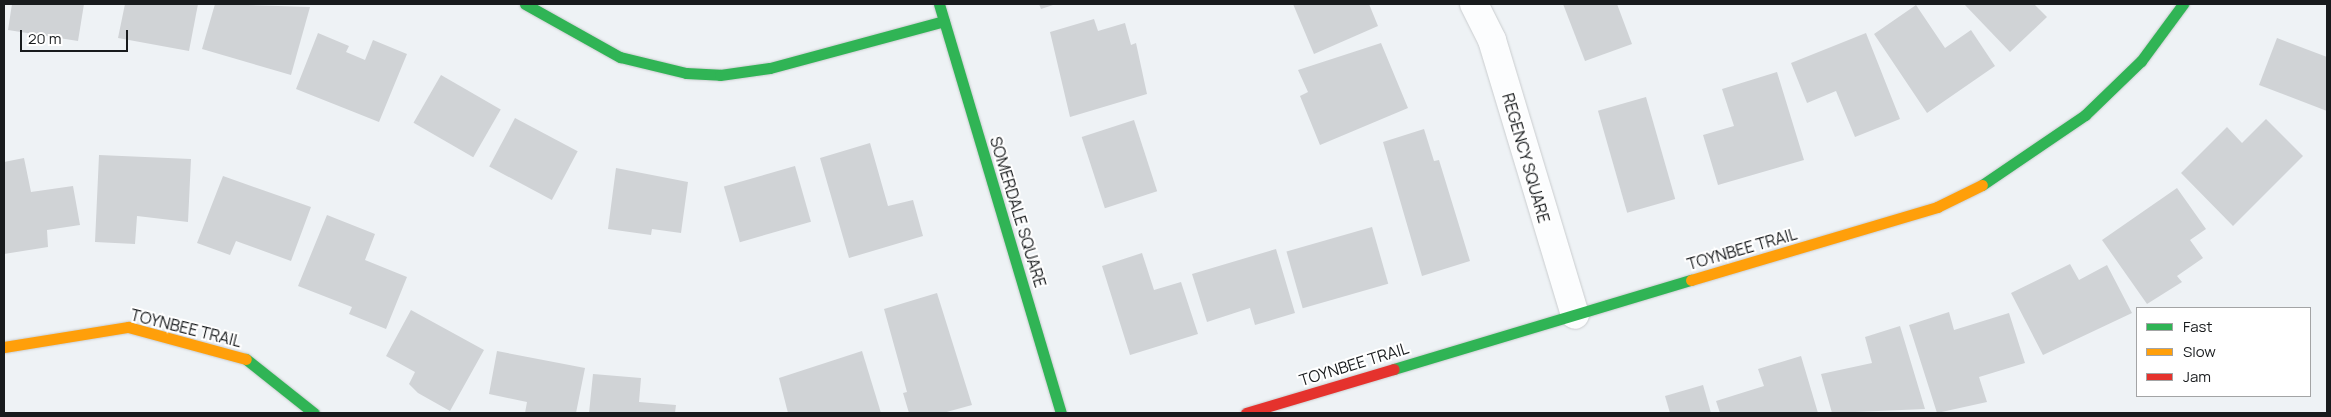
<!DOCTYPE html>
<style>
body{margin:0}
#map{position:relative;width:2331px;height:417px;overflow:hidden;background:#eef2f5;font-family:Manrope,sans-serif}
div>[style]{position:absolute}
.building>*{inset:0;background:#d0d3d6;transform-origin:0 0}
.roads{filter:drop-shadow(0 0 1px #cacdcf) drop-shadow(0 0 1px #cacdcf)}
.street>*{height:28px;margin:-14px;padding:0 14px;transform-origin:14px;border-radius:14px;background:#fcfdfe}
.fast>*{height:11px;margin:-5.5px;padding:0 5.5px;transform-origin:5.5px;border-radius:5.5px;background:#30b455}
.slow>*{height:11px;margin:-5.5px;padding:0 5.5px;transform-origin:5.5px;border-radius:5.5px;background:#ff9f0a}
.jam>*{height:11px;margin:-5.5px;padding:0 5.5px;transform-origin:5.5px;border-radius:5.5px;background:#e5322d}
span{translate:-50% -50%;white-space:nowrap;text-align:center;line-height:1.15;-webkit-text-stroke:4px #fff;paint-order:stroke}
.street-label{font-size:16px;color:#181b1d}
.frame{position:absolute;inset:0;border:5px solid #181b1d;pointer-events:none}
.legend{position:absolute;left:2136px;top:307px;width:175px;height:90px;box-sizing:border-box;background:#fff;border:1px solid #a3a4a5;margin:0;padding:6px 9px;list-style:none;font-size:15px;color:#181b1d}
.legend li{display:flex;align-items:center;gap:10px;height:25px}
.legend b{width:25px;border:1px solid #a3a4a5}
.scale{position:absolute;left:20px;top:30px;width:108px;height:22px;box-sizing:border-box;border:2px solid #181b1d;border-top:0;padding-left:6px;font-size:15px;line-height:18px;white-space:nowrap;color:#181b1d;-webkit-text-stroke:4px #fff;paint-order:stroke}
</style>
<div id="map">
<div class="building">
<div style="clip-path:polygon(12px 4px,84px 4px,78px 41px,8px 30px)"></div>
<div style="clip-path:polygon(125px 4px,198px 4px,189px 51px,118px 38px)"></div>
<div style="clip-path:polygon(215px 4px,310px 7px,291px 75px,202px 49px)"></div>
<div style="clip-path:polygon(1039px 4px,1056px 4px,1041px 9px)"></div>
<div style="clip-path:polygon(1293px 4px,1369px 4px,1378px 26px,1314px 54px)"></div>
<div style="clip-path:polygon(1563px 4px,1617px 4px,1632px 44px,1585px 61px)"></div>
<div style="clip-path:polygon(1964px 4px,2034px 4px,2047px 17px,2010px 52px)"></div>
<div style="clip-path:polygon(1916px 5px,1945px 48px,1971px 30px,1995px 66px,1927px 113px,1874px 34px)"></div>
<div style="clip-path:polygon(1094px 19px,1098px 31px,1125px 23px,1131px 45px,1136px 43px,1147px 94px,1070px 117px,1050px 32px)"></div>
<div style="clip-path:polygon(318px 33px,349px 46px,346px 52px,365px 60px,373px 40px,407px 54px,379px 122px,296px 89px)"></div>
<div style="clip-path:polygon(1866px 33px,1900px 119px,1855px 137px,1836px 91px,1807px 103px,1791px 63px)"></div>
<div style="clip-path:polygon(2277px 38px,2327px 57px,2327px 111px,2259px 85px)"></div>
<div style="clip-path:polygon(1381px 43px,1408px 108px,1320px 145px,1300px 96px,1308px 92px,1298px 70px)"></div>
<div style="clip-path:polygon(1777px 72px,1804px 160px,1718px 185px,1703px 135px,1734px 126px,1722px 89px)"></div>
<div style="left:441px;top:75px;width:69px;height:55px;rotate:30deg"></div>
<div style="left:1646px;top:97px;width:106px;height:50px;rotate:74deg"></div>
<div style="left:515px;top:118px;width:71px;height:55px;rotate:28deg"></div>
<div style="clip-path:polygon(2266px 119px,2303px 156px,2233px 226px,2181px 173px,2227px 127px,2242px 143px)"></div>
<div style="left:1134px;top:120px;width:75px;height:55px;rotate:72deg"></div>
<div style="clip-path:polygon(1424px 129px,1434px 161px,1439px 160px,1470px 261px,1422px 276px,1383px 142px)"></div>
<div style="clip-path:polygon(870px 143px,888px 206px,913px 200px,923px 236px,849px 258px,820px 158px)"></div>
<div style="clip-path:polygon(99px 155px,191px 159px,188px 222px,137px 216px,135px 244px,95px 242px)"></div>
<div style="clip-path:polygon(24px 158px,31px 192px,73px 186px,80px 225px,47px 230px,48px 247px,4px 254px,4px 162px)"></div>
<div style="left:795px;top:166px;width:58px;height:74px;rotate:74deg"></div>
<div style="clip-path:polygon(616px 168px,688px 182px,681px 233px,652px 229px,651px 235px,608px 229px)"></div>
<div style="clip-path:polygon(223px 176px,311px 207px,291px 261px,236px 241px,230px 255px,197px 243px)"></div>
<div style="clip-path:polygon(2177px 188px,2206px 229px,2190px 240px,2203px 258px,2177px 276px,2182px 282px,2147px 304px,2102px 240px)"></div>
<div style="clip-path:polygon(327px 215px,375px 234px,365px 260px,407px 277px,386px 329px,349px 314px,352px 307px,298px 286px)"></div>
<div style="left:1372px;top:227px;width:59px;height:89px;rotate:74deg"></div>
<div style="clip-path:polygon(1276px 249px,1295px 313px,1255px 325px,1250px 308px,1207px 322px,1192px 274px)"></div>
<div style="clip-path:polygon(1142px 253px,1154px 290px,1181px 282px,1198px 334px,1130px 355px,1102px 266px)"></div>
<div style="clip-path:polygon(2070px 264px,2079px 280px,2107px 265px,2132px 313px,2043px 355px,2011px 293px)"></div>
<div style="clip-path:polygon(937px 293px,972px 405px,943px 413px,909px 413px,903px 393px,907px 392px,884px 309px)"></div>
<div style="clip-path:polygon(411px 310px,484px 350px,450px 411px,418px 393px,409px 384px,415px 372px,386px 356px)"></div>
<div style="clip-path:polygon(1949px 312px,1954px 330px,2009px 313px,2025px 363px,1979px 377px,1987px 402px,1937px 413px,1909px 325px)"></div>
<div style="clip-path:polygon(1900px 326px,1925px 409px,1832px 413px,1821px 374px,1872px 363px,1865px 337px)"></div>
<div style="clip-path:polygon(497px 351px,585px 368px,576px 413px,525px 413px,527px 402px,489px 394px)"></div>
<div style="clip-path:polygon(862px 351px,881px 413px,788px 413px,779px 378px)"></div>
<div style="clip-path:polygon(1801px 356px,1818px 413px,1720px 413px,1716px 401px,1764px 386px,1758px 369px)"></div>
<div style="clip-path:polygon(593px 374px,641px 378px,639px 402px,676px 405px,675px 413px,589px 413px)"></div>
<div style="clip-path:polygon(1703px 385px,1711px 413px,1670px 413px,1665px 396px)"></div>
</div>
<div class="roads">
<div class="street">
<div style="left:1474px;top:4px;width:40px;rotate:63.4deg"></div>
<div style="left:1492px;top:40px;width:287px;rotate:73.2deg"></div>
</div>
<div class="fast">
<div style="left:525px;top:4px;width:109px;rotate:29.2deg"></div>
<div style="left:620px;top:57px;width:68px;rotate:13.6deg"></div>
<div style="left:686px;top:73px;width:34px;rotate:3deg"></div>
<div style="left:720px;top:75px;width:50px;rotate:-8deg"></div>
<div style="left:770px;top:68px;width:180px;rotate:-15.1deg"></div>
<div style="left:939px;top:4px;width:427px;rotate:73.4deg"></div>
<div style="left:1982px;top:185px;width:125px;rotate:-34.2deg"></div>
<div style="left:2085px;top:115px;width:78px;rotate:-44deg"></div>
<div style="left:2141px;top:61px;width:71px;rotate:-53.6deg"></div>
<div style="left:246px;top:359px;width:87px;rotate:38.5deg"></div>
<div style="left:1394px;top:369px;width:310px;rotate:-16.7deg"></div>
</div>
<div class="slow">
<div style="left:1691px;top:280px;width:257px;rotate:-16.5deg"></div>
<div style="left:1937px;top:207px;width:50px;rotate:-26.1deg"></div>
<div style="left:4px;top:347px;width:126px;rotate:-9.2deg"></div>
<div style="left:128px;top:327px;width:122px;rotate:15.2deg"></div>
</div>
<div class="jam">
<div style="left:1246px;top:413px;width:154px;rotate:-16.6deg"></div>
</div>
</div>
<div class="street-label">
<span style="left:1526px;top:158px;rotate:74deg">REGENCY SQUARE</span>
<span style="left:1018px;top:212px;rotate:73deg">SOMERDALE SQUARE</span>
<span style="left:1742px;top:249px;rotate:-16deg">TOYNBEE TRAIL</span>
<span style="left:186px;top:328px;rotate:14deg">TOYNBEE TRAIL</span>
<span style="left:1354px;top:364px;rotate:-17deg">TOYNBEE TRAIL</span>
</div>
<div class="frame"></div>
<ul class="legend">
<li><b style="height:6px;background:#30b455"></b>Fast</li>
<li><b style="height:6px;background:#ff9f0a"></b>Slow</li>
<li><b style="height:6px;background:#e5322d"></b>Jam</li>
</ul>
<div class="scale">20 m</div>
</div>
